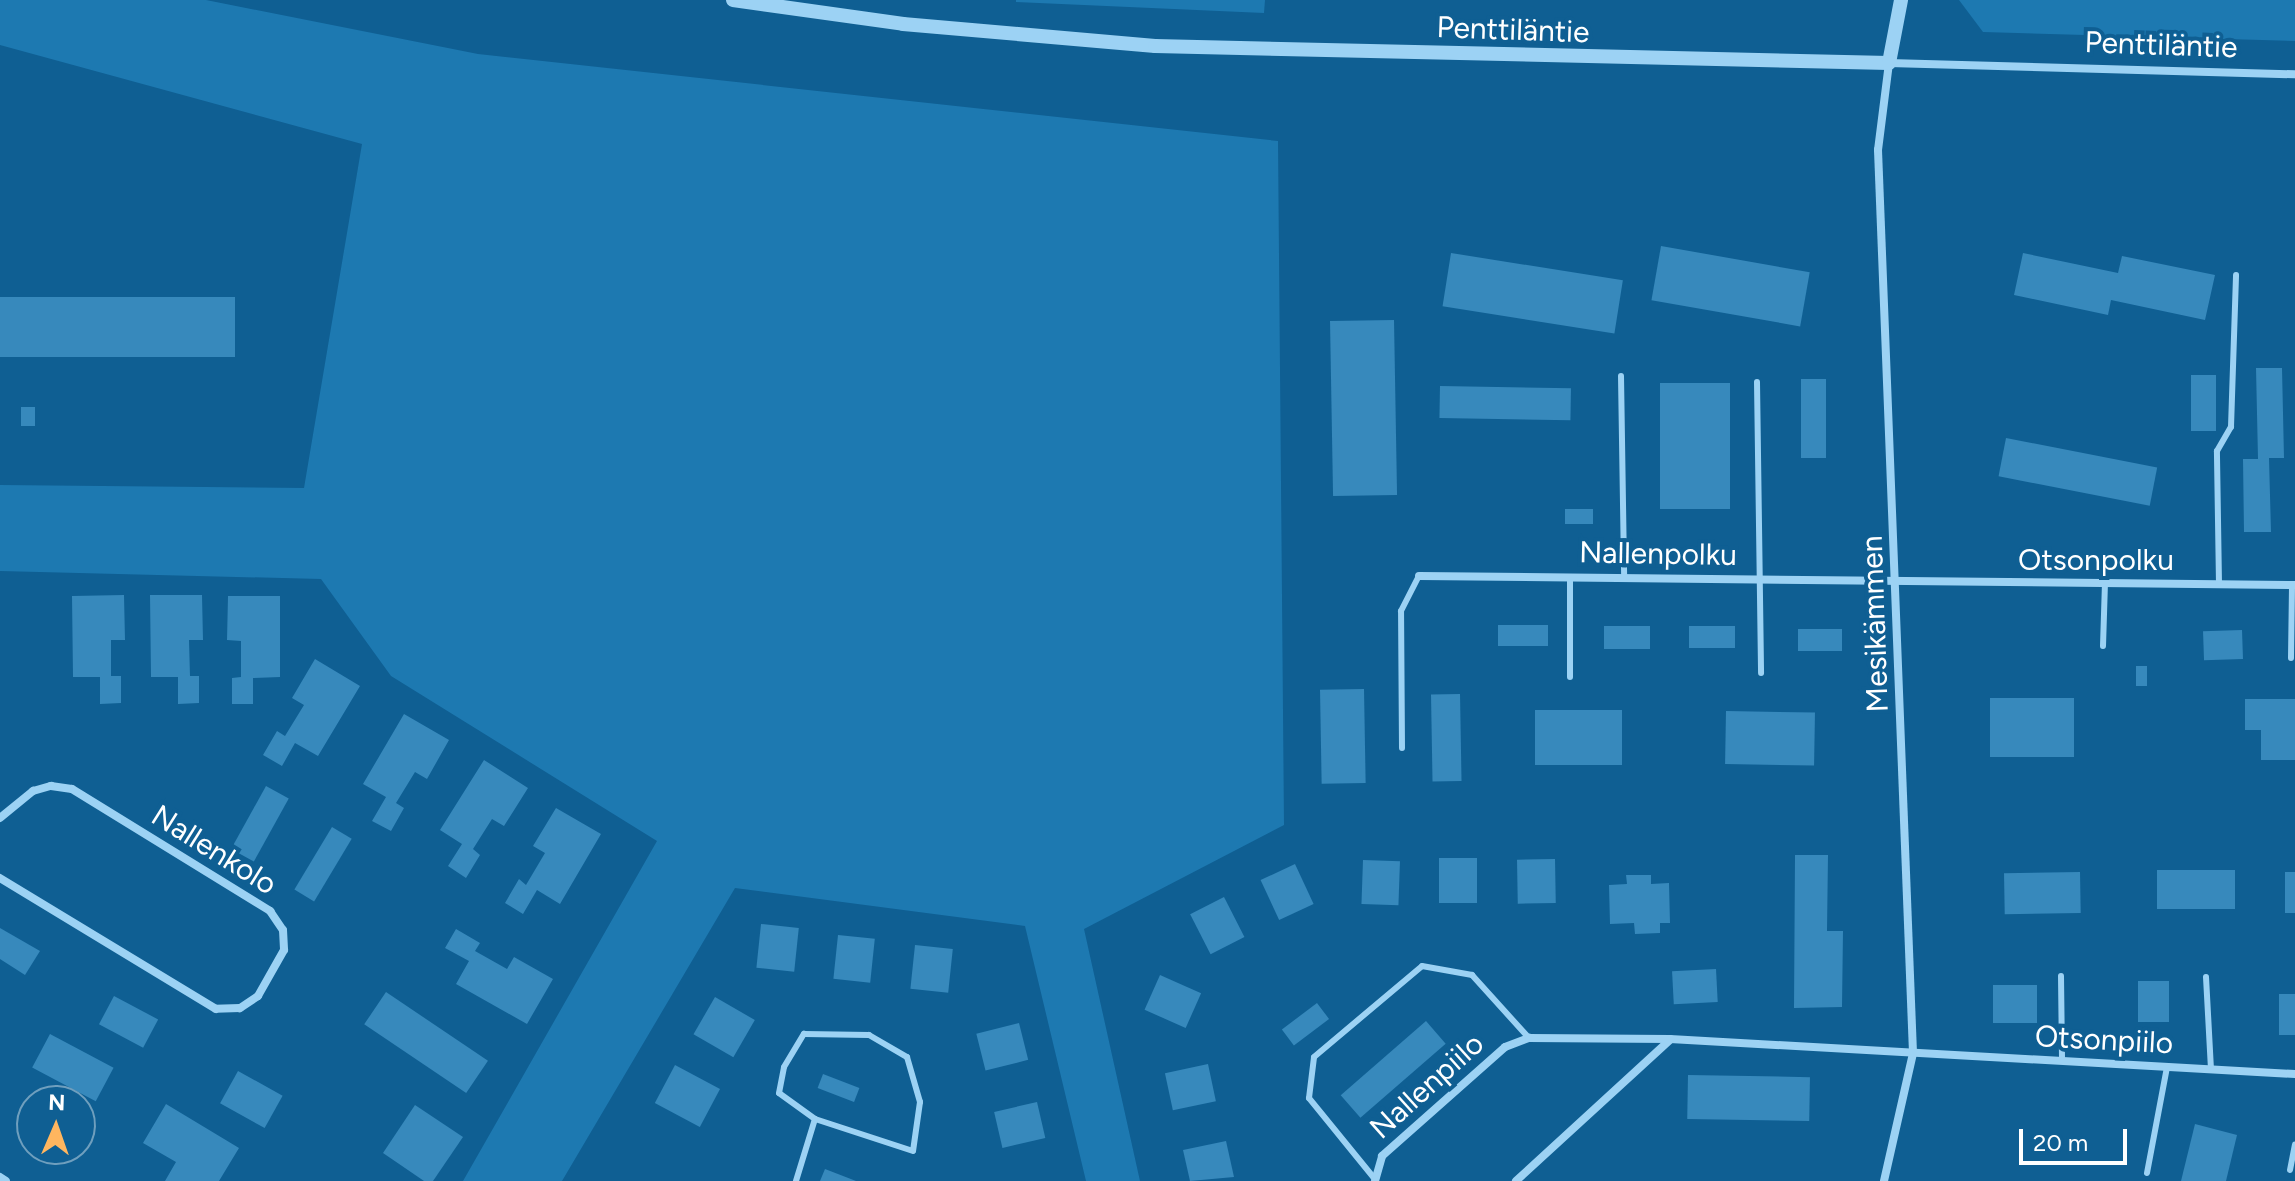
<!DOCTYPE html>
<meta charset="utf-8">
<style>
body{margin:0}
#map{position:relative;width:2295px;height:1181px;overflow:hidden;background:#0f5f93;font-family:Figtree,sans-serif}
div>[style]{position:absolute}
.green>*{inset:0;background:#1d79b1}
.building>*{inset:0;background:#3789bc;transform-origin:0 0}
.service>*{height:6px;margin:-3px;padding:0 3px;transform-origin:3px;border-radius:3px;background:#9cd2f4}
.minor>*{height:8px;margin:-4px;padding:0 4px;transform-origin:4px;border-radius:4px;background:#9cd2f4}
.tertiary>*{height:14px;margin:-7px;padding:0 7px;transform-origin:7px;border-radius:7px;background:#9cd2f4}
span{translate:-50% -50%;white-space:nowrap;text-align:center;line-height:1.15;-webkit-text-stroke:8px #0f5f93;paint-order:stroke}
.street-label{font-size:30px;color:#fff}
.north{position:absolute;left:16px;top:1085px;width:80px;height:80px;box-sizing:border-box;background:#0f5f93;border:2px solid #6f9fbe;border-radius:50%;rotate:2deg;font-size:22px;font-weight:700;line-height:32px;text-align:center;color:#fff}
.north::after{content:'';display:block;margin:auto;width:28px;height:36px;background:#ffb65f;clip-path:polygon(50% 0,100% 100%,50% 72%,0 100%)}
.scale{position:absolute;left:2019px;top:1129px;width:108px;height:36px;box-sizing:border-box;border:4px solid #fff;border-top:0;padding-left:10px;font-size:24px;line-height:28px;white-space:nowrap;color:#fff;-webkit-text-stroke:6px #0f5f93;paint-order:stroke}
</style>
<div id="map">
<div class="green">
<div style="clip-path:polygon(0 0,206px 0,478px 54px,1278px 141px,1284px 825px,1084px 929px,1140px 1181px,1086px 1181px,1025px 926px,735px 888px,562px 1181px,463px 1181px,657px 841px,391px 676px,321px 579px,0 571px,0 485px,304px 488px,362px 144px,0 45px)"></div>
<div style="clip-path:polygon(1016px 0,1265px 0,1264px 13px,1016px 2px)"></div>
<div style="clip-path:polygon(1959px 0,2295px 0,2295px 41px,1983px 32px)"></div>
</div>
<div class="building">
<div style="left:1661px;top:246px;width:151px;height:55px;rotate:10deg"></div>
<div style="left:1451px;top:253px;width:174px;height:54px;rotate:9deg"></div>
<div style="clip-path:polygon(2023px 253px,2118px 273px,2122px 256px,2215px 275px,2205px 320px,2111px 300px,2108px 315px,2014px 295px)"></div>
<div style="left:235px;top:297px;width:60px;height:235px;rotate:90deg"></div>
<div style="left:1394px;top:320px;width:175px;height:64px;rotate:89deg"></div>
<div style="clip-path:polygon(2256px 368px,2282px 368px,2284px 458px,2269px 458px,2271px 532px,2244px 532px,2243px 459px,2258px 459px)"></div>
<div style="left:2191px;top:375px;width:25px;height:56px"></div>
<div style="left:1801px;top:379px;width:25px;height:79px"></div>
<div style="left:1730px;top:383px;width:126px;height:70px;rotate:90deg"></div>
<div style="left:1440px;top:386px;width:131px;height:32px;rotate:1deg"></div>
<div style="left:21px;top:407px;width:14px;height:19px"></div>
<div style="left:2006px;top:438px;width:154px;height:39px;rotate:11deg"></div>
<div style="left:1565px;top:509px;width:28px;height:15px"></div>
<div style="clip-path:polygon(124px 595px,125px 640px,111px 640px,111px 676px,121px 676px,121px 703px,100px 704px,100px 677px,73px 677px,72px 596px)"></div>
<div style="clip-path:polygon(150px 595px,202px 595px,203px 640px,189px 640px,190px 676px,199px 676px,199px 703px,178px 704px,178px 677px,151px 677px)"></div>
<div style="clip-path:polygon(228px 596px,280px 596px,280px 677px,253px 678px,253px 704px,232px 704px,232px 678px,241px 677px,241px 641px,227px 640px)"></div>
<div style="left:1498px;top:625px;width:50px;height:21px"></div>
<div style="left:1604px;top:626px;width:46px;height:23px"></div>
<div style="left:1689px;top:626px;width:46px;height:22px"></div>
<div style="left:1798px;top:629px;width:44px;height:22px"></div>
<div style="left:2242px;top:630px;width:29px;height:39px;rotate:88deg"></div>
<div style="clip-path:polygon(315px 659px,360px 686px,318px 756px,295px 743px,282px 766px,263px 755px,277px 731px,285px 736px,304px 705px,292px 698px)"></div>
<div style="left:2136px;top:666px;width:11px;height:20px"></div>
<div style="left:1364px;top:689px;width:94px;height:44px;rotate:89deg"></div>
<div style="left:1460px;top:694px;width:87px;height:29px;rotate:89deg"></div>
<div style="left:1990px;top:698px;width:84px;height:59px"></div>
<div style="clip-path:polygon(2245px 699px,2295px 699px,2295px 760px,2261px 760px,2261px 730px,2245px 730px)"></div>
<div style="left:1535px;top:710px;width:87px;height:55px"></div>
<div style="left:1726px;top:711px;width:89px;height:53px;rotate:1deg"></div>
<div style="clip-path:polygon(404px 714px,449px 740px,427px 779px,415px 772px,396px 803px,404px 808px,391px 831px,372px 821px,386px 797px,363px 784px)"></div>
<div style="clip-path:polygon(484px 760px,528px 788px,504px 826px,492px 819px,473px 849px,480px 855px,466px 878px,448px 866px,462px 844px,440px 830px)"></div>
<div style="left:266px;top:786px;width:26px;height:72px;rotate:29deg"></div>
<div style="clip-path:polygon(556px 808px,601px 834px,560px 904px,537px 890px,523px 914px,505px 903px,519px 879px,526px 885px,545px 853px,533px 846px)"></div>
<div style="left:332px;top:827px;width:23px;height:73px;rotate:31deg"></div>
<div style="clip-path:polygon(1795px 855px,1828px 855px,1827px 931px,1843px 931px,1842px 1007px,1794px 1008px)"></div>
<div style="left:1439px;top:858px;width:38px;height:45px"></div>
<div style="left:1555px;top:859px;width:44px;height:38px;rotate:89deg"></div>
<div style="left:1363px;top:860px;width:37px;height:44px;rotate:2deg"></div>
<div style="left:1295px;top:864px;width:44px;height:38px;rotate:65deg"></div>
<div style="left:2235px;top:870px;width:39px;height:78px;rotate:90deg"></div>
<div style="left:2080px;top:872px;width:41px;height:76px;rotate:89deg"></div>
<div style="left:2285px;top:872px;width:10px;height:41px"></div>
<div style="clip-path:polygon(1626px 875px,1651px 875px,1651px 884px,1669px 883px,1670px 923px,1660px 923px,1660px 933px,1635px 934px,1634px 923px,1610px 924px,1609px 885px,1627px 884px)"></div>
<div style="left:1224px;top:897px;width:45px;height:38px;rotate:63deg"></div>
<div style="left:761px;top:924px;width:38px;height:44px;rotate:6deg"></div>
<div style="clip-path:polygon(0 928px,40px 951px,25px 975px,0 959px)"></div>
<div style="clip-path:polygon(456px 929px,480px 943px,475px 951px,507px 969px,514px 957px,553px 979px,527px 1024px,456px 984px,469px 961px,445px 948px)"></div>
<div style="left:838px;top:935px;width:37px;height:44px;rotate:6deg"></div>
<div style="left:915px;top:945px;width:38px;height:44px;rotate:6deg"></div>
<div style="left:1716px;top:969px;width:33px;height:44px;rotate:87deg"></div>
<div style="left:1160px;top:975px;width:45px;height:38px;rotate:24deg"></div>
<div style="left:2138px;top:981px;width:31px;height:41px"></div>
<div style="left:1993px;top:985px;width:44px;height:38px"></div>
<div style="left:386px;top:992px;width:123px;height:39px;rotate:34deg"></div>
<div style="left:2295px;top:994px;width:41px;height:16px;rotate:90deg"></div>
<div style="left:114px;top:996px;width:50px;height:32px;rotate:28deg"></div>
<div style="left:715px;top:997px;width:46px;height:43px;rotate:30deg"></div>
<div style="left:1317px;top:1003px;width:20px;height:44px;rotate:53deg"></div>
<div style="left:1426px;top:1021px;width:30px;height:113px;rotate:49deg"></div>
<div style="left:1019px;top:1023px;width:38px;height:44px;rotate:76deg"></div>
<div style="left:50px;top:1034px;width:72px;height:38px;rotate:28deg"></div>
<div style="left:1208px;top:1064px;width:38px;height:44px;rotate:78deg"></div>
<div style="left:675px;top:1065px;width:51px;height:43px;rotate:28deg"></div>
<div style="left:238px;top:1071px;width:51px;height:37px;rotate:29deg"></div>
<div style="left:823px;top:1074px;width:39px;height:15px;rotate:21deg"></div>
<div style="left:1688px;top:1075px;width:122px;height:44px;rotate:1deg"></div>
<div style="left:1037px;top:1102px;width:37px;height:44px;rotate:77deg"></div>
<div style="clip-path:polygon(166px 1104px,239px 1148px,219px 1181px,165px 1181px,176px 1162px,143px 1143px)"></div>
<div style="clip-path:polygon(415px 1105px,463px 1137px,433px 1181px,424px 1181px,383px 1153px)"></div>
<div style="clip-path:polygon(2195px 1124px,2237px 1135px,2226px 1181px,2181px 1181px)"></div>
<div style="clip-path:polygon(1226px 1141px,1234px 1177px,1190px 1181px,1183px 1150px)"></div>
<div style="clip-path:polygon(825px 1169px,856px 1181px,820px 1181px)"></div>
</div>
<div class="service">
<div style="left:1621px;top:376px;width:202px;rotate:89.1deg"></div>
<div style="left:1757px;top:382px;width:291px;rotate:89.2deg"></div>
<div style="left:1570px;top:577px;width:100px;rotate:90deg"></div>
<div style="left:2219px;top:584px;width:133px;rotate:-90.9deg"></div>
<div style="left:2217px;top:451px;width:28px;rotate:-60deg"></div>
<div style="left:2231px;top:427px;width:152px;rotate:-88.1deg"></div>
<div style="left:2103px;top:646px;width:62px;rotate:-88.2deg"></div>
<div style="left:2291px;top:658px;width:73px;rotate:-89.2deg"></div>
<div style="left:1402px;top:748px;width:137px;rotate:-90.4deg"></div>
<div style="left:1401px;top:611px;width:39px;rotate:-63deg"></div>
<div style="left:2061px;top:976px;width:85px;rotate:89.3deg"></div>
<div style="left:2206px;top:977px;width:92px;rotate:86.9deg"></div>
<div style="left:804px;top:1034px;width:65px;rotate:0.9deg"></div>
<div style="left:869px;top:1035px;width:44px;rotate:30.1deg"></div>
<div style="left:907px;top:1057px;width:47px;rotate:73.9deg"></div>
<div style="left:920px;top:1102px;width:49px;rotate:98.1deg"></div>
<div style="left:913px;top:1151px;width:103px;rotate:-161.9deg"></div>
<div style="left:815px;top:1119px;width:44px;rotate:-144.2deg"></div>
<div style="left:779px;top:1093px;width:26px;rotate:-79deg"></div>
<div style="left:784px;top:1067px;width:39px;rotate:-59deg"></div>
<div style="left:2290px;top:1170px;width:26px;rotate:-79deg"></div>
<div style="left:2147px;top:1173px;width:108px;rotate:-79.3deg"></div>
<div style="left:1374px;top:1178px;width:103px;rotate:-129.1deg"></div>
<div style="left:1309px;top:1098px;width:41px;rotate:-83deg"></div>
<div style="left:1314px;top:1057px;width:141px;rotate:-40.1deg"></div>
<div style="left:1422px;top:966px;width:51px;rotate:10.2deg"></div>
<div style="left:1472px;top:975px;width:85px;rotate:47.9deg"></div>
<div style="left:796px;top:1181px;width:65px;rotate:-73deg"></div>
</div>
<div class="minor">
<div style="left:1419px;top:576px;width:876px;rotate:0.59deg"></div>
<div style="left:0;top:818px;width:43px;rotate:-39.3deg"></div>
<div style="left:33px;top:791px;width:19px;rotate:-16deg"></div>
<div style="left:51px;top:786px;width:21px;rotate:8deg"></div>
<div style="left:72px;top:789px;width:233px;rotate:31.6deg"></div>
<div style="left:270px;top:911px;width:23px;rotate:56deg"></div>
<div style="left:283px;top:930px;width:20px;rotate:87deg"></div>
<div style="left:284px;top:950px;width:53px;rotate:119.5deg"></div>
<div style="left:258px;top:996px;width:22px;rotate:146deg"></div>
<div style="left:240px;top:1008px;width:24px;rotate:178deg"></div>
<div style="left:216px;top:1009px;width:253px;rotate:-148.8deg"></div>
<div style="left:0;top:1177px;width:7px;rotate:34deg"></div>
<div style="left:1375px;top:1181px;width:26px;rotate:-74deg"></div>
<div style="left:1382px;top:1156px;width:164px;rotate:-41.5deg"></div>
<div style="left:1505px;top:1047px;width:26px;rotate:-21deg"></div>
<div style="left:1529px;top:1038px;width:141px;rotate:0.4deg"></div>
<div style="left:1670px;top:1039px;width:626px;rotate:3.21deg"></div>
<div style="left:1516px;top:1181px;width:209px;rotate:-42.5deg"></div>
<div style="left:1884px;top:1181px;width:131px;rotate:-77.2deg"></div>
<div style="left:1913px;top:1053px;width:904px;rotate:-92.22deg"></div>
<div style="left:1878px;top:150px;width:88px;rotate:-82.8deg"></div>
<div style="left:1889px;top:63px;width:406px;rotate:1.6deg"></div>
</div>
<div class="tertiary">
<div style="left:733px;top:0;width:172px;rotate:8deg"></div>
<div style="left:903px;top:24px;width:253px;rotate:5deg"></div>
<div style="left:1155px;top:46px;width:734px;rotate:1.33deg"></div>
<div style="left:1889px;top:63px;width:64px;rotate:-79.2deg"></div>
</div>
<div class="street-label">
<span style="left:1513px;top:30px;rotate:2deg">Penttiläntie</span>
<span style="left:2161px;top:45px;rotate:2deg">Penttiläntie</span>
<span style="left:1658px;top:554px;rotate:1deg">Nallenpolku</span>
<span style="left:2096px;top:560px">Otsonpolku</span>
<span style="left:1875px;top:624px;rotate:-92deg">Mesikämmen</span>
<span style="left:214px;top:850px;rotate:32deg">Nallenkolo</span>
<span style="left:2104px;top:1040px;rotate:3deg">Otsonpiilo</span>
<span style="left:1427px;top:1086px;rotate:-42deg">Nallenpiilo</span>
</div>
<div class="north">N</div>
<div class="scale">20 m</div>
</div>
